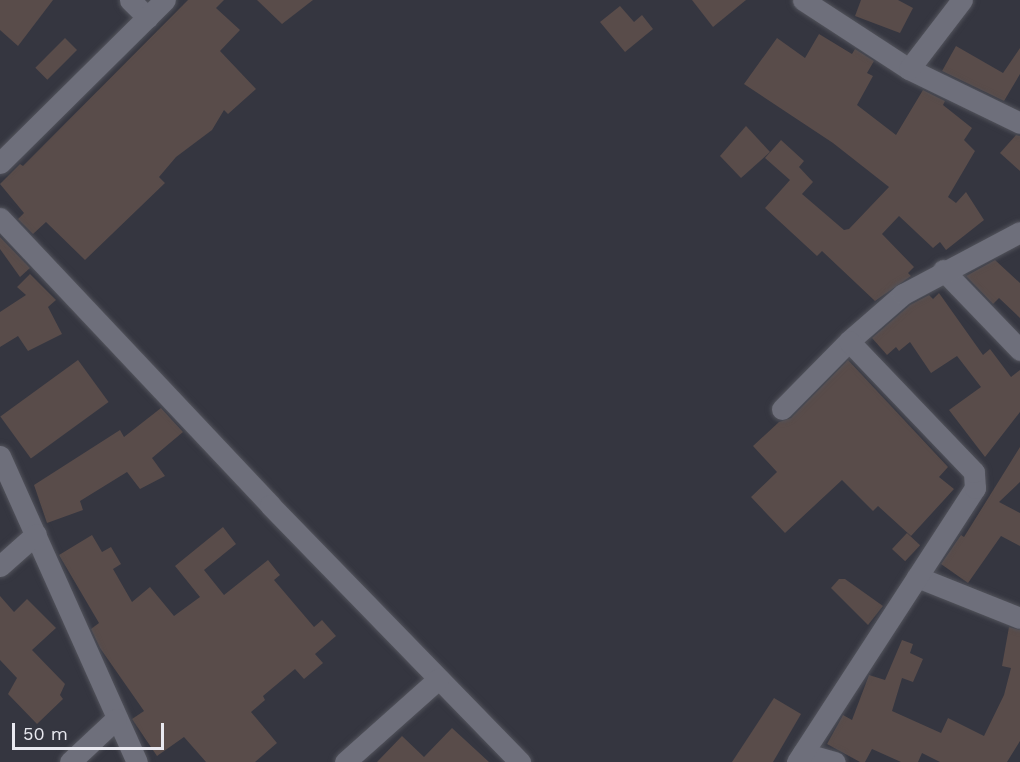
<!DOCTYPE html>
<style>
body{margin:0}
#map{position:relative;width:1020px;height:762px;overflow:hidden;background:#353640;font-family:"Work Sans",sans-serif}
div>[style]{position:absolute}
.building>*{inset:0;background:#594c4a;transform-origin:0 0}
.roads{filter:drop-shadow(0 0 2px #52535b) drop-shadow(0 0 2px #52535b)}
.minor>*{height:21px;margin:-10.5px;padding:0 10.5px;transform-origin:10.5px;border-radius:10.5px;background:#6e6f7b}
span{translate:-50% -50%;white-space:nowrap;text-align:center;line-height:1.15;-webkit-text-stroke:6px #353640;paint-order:stroke}
.scale{position:absolute;left:12px;top:723px;width:152px;height:27px;box-sizing:border-box;border:3px solid #e9e9f0;border-top:0;padding-left:8px;font-size:18px;line-height:21px;white-space:nowrap;color:#e9e9f0;-webkit-text-stroke:4px #353640;paint-order:stroke}
</style>
<div id="map">
<div class="building">
<div style="clip-path:polygon(0 0,53px 0,18px 46px,0 30px)"></div>
<div style="clip-path:polygon(188px 0,224px 0,216px 8px,240px 30px,220px 51px,256px 89px,228px 114px,224px 110px,212px 130px,176px 157px,159px 177px,165px 183px,85px 260px,46px 222px,33px 234px,18px 219px,24px 213px,0 184px,20px 164px,23px 166px)"></div>
<div style="clip-path:polygon(257px 0,313px 0,282px 24px)"></div>
<div style="clip-path:polygon(692px 0,746px 0,713px 27px)"></div>
<div style="clip-path:polygon(861px 0,898px 0,913px 8px,900px 33px,855px 16px)"></div>
<div style="clip-path:polygon(620px 6px,634px 22px,642px 15px,653px 29px,625px 52px,600px 22px)"></div>
<div style="clip-path:polygon(819px 34px,852px 54px,855px 49px,874px 61px,867px 73px,873px 76px,857px 105px,896px 135px,923px 90px,945px 101px,943px 105px,972px 128px,964px 140px,975px 151px,948px 197px,956px 203px,966px 192px,984px 220px,946px 250px,940px 242px,933px 248px,899px 216px,882px 234px,914px 267px,908px 273px,911px 276px,875px 301px,822px 251px,817px 256px,765px 208px,790px 180px,765px 158px,781px 140px,804px 161px,799px 167px,813px 182px,802px 194px,844px 230px,849px 229px,889px 187px,833px 143px,744px 84px,777px 38px,805px 58px)"></div>
<div style="left:65px;top:38px;width:17px;height:42px;rotate:45deg"></div>
<div style="clip-path:polygon(956px 46px,1003px 73px,1020px 48px,1020px 74px,1004px 101px,942px 71px)"></div>
<div style="clip-path:polygon(746px 126px,770px 152px,741px 178px,720px 156px)"></div>
<div style="clip-path:polygon(1016px 135px,1020px 136px,1020px 171px,1000px 153px)"></div>
<div style="clip-path:polygon(0 237px,30px 268px,20px 277px,0 249px)"></div>
<div style="clip-path:polygon(995px 260px,1020px 283px,1020px 318px,999px 298px,993px 304px,966px 276px)"></div>
<div style="clip-path:polygon(30px 274px,56px 300px,48px 307px,62px 334px,28px 351px,18px 336px,0 347px,0 312px,26px 295px,17px 287px)"></div>
<div style="clip-path:polygon(939px 293px,983px 355px,990px 349px,1011px 377px,1020px 370px,1020px 412px,985px 457px,949px 410px,981px 387px,957px 356px,931px 373px,910px 342px,899px 351px,896px 347px,887px 355px,872px 338px,910px 305px,929px 295px,933px 299px)"></div>
<div style="left:78px;top:360px;width:52px;height:96px;rotate:54deg"></div>
<div style="clip-path:polygon(848px 360px,948px 467px,939px 477px,954px 489px,911px 536px,878px 506px,873px 511px,842px 480px,785px 533px,751px 497px,777px 472px,753px 446px,779px 422px,791px 418px)"></div>
<div style="clip-path:polygon(161px 408px,183px 432px,152px 458px,165px 476px,140px 489px,127px 472px,80px 501px,83px 510px,47px 523px,34px 485px,120px 430px,124px 437px)"></div>
<div style="clip-path:polygon(1020px 447px,1020px 482px,999px 502px,1020px 513px,1020px 546px,1001px 536px,968px 583px,941px 564px,961px 535px,964px 537px)"></div>
<div style="clip-path:polygon(223px 527px,236px 544px,204px 570px,224px 595px,268px 560px,280px 575px,274px 580px,314px 627px,322px 620px,336px 636px,315px 654px,323px 663px,304px 679px,295px 669px,263px 696px,265px 700px,251px 712px,277px 743px,255px 762px,206px 762px,184px 737px,157px 756px,132px 719px,144px 711px,100px 648px,91px 629px,99px 623px,59px 555px,92px 535px,102px 552px,111px 547px,121px 564px,113px 569px,132px 602px,150px 587px,174px 616px,200px 597px,175px 566px)"></div>
<div style="left:907px;top:533px;width:18px;height:22px;rotate:43deg"></div>
<div style="clip-path:polygon(839px 579px,845px 579px,883px 606px,868px 625px,831px 588px)"></div>
<div style="clip-path:polygon(0 596px,14px 612px,27px 599px,56px 628px,32px 650px,65px 684px,60px 695px,63px 699px,37px 724px,8px 694px,17px 678px,0 660px)"></div>
<div style="clip-path:polygon(1009px 627px,1020px 630px,1020px 741px,1007px 762px,940px 762px,922px 753px,918px 762px,901px 762px,872px 749px,865px 762px,860px 762px,827px 744px,843px 715px,852px 720px,869px 675px,885px 680px,902px 640px,913px 644px,910px 653px,923px 659px,913px 682px,902px 678px,892px 711px,941px 733px,948px 718px,984px 736px,1004px 695px,1011px 668px,1002px 666px)"></div>
<div style="clip-path:polygon(774px 698px,801px 714px,773px 762px,732px 762px)"></div>
<div style="clip-path:polygon(452px 728px,489px 762px,377px 762px,402px 736px,424px 757px)"></div>
</div>
<div class="roads">
<div class="minor">
<div style="left:130px;top:0;width:25px;rotate:45deg"></div>
<div style="left:803px;top:0;width:126px;rotate:33.1deg"></div>
<div style="left:909px;top:69px;width:123px;rotate:25.9deg"></div>
<div style="left:909px;top:69px;width:87px;rotate:-52.5deg"></div>
<div style="left:0;top:163px;width:232px;rotate:-44.7deg"></div>
<div style="left:0;top:218px;width:394px;rotate:46.7deg"></div>
<div style="left:270px;top:505px;width:359px;rotate:45.8deg"></div>
<div style="left:943px;top:270px;width:111px;rotate:46.1deg"></div>
<div style="left:782px;top:409px;width:95px;rotate:-45.4deg"></div>
<div style="left:849px;top:341px;width:72px;rotate:-41deg"></div>
<div style="left:903px;top:294px;width:132px;rotate:-27.9deg"></div>
<div style="left:0;top:456px;width:335px;rotate:65.9deg"></div>
<div style="left:0;top:566px;width:48px;rotate:-41.6deg"></div>
<div style="left:917px;top:577px;width:111px;rotate:21.7deg"></div>
<div style="left:803px;top:753px;width:33px;rotate:16deg"></div>
<div style="left:70px;top:762px;width:63px;rotate:-43.1deg"></div>
<div style="left:345px;top:762px;width:125px;rotate:-41.7deg"></div>
<div style="left:797px;top:762px;width:327px;rotate:-57deg"></div>
<div style="left:975px;top:488px;width:16px;rotate:-94deg"></div>
<div style="left:974px;top:472px;width:181px;rotate:-133.7deg"></div>
</div>
</div>
<div class="scale">50 m</div>
</div>
